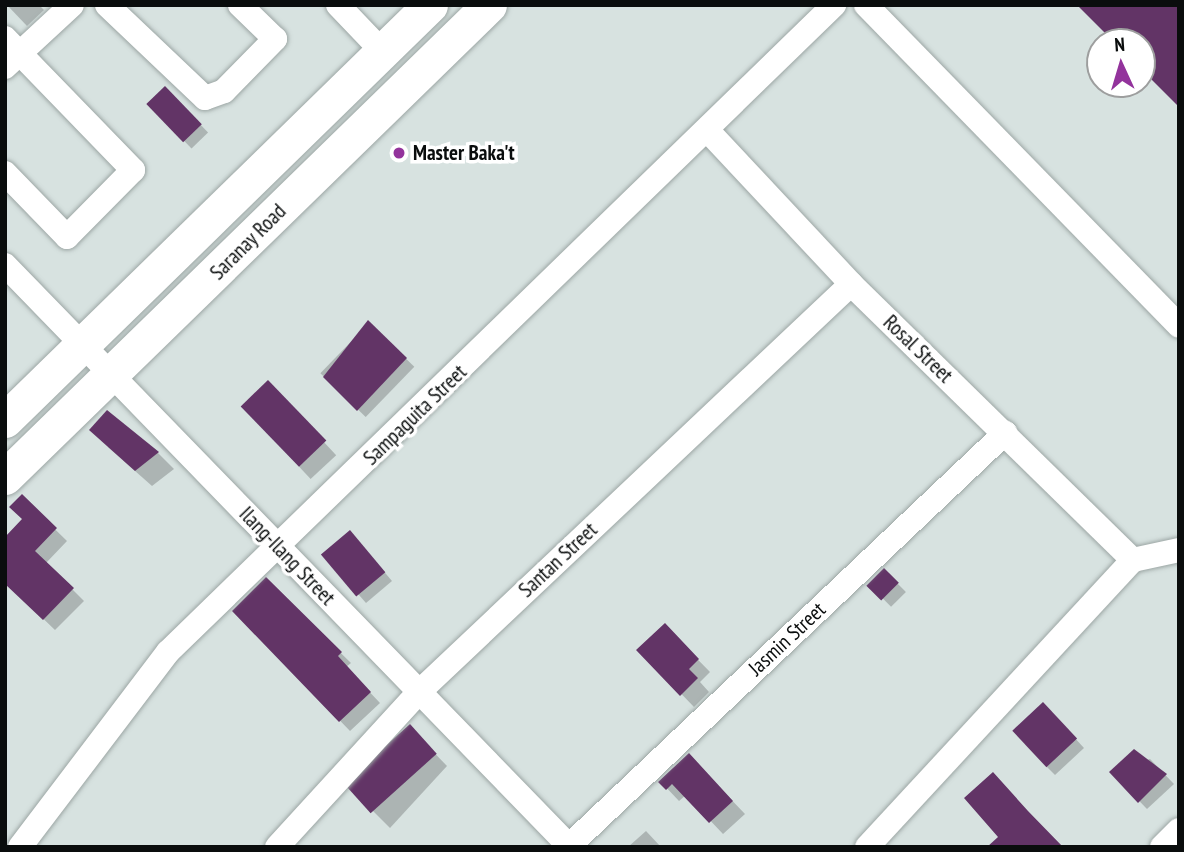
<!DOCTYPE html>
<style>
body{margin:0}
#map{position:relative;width:1184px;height:852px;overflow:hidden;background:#d7e2e0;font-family:"PT Sans Narrow",sans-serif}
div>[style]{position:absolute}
.shadow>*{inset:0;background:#0003;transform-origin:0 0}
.building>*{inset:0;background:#623466;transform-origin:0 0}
.roads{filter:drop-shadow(0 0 2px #9ca6a4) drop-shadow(0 0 2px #9ca6a4)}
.street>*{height:24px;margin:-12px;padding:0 12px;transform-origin:12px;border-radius:12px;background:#fff}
.secondary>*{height:35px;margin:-17.5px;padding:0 17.5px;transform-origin:17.5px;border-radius:17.5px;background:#fff}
.dots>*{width:19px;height:19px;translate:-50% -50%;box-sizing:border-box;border:4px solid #fff;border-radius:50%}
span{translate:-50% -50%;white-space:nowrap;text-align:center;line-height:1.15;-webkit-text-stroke:7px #fff;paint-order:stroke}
.poi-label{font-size:21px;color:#0a0d0d;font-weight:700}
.left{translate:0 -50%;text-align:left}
.street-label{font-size:21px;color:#0a0d0d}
.frame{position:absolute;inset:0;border:7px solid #0a0d0d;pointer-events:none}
.north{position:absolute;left:1086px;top:28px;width:70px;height:70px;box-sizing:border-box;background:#fff;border:2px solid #9d9e9e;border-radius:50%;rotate:356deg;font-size:19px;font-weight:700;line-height:28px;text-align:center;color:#0a0d0d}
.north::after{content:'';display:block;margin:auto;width:24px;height:32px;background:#93339c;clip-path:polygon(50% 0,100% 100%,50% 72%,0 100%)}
</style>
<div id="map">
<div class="shadow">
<div style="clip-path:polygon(7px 5px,39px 5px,44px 10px,27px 26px)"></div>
<div style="left:165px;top:88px;width:62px;height:23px;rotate:46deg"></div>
<div style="left:369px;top:323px;width:63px;height:70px;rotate:44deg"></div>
<div style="left:268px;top:382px;width:100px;height:35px;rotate:47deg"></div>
<div style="clip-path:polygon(107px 412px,158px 453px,174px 469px,152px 486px,108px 447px)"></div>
<div style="clip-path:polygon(22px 497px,67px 541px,46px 563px,84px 601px,55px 630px,5px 582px,24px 520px)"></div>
<div style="clip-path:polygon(358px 541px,392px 581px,366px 603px,324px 555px)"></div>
<div style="left:884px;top:570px;width:31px;height:21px;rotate:45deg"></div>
<div style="clip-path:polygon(266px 580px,351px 663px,346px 667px,380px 703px,350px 731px,234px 611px)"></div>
<div style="clip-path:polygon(665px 626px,710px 672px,700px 682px,709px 692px,694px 707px,639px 650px)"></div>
<div style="clip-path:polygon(1051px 712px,1084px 748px,1055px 775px,1047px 767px)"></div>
<div style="clip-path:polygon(420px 738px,447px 766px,390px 828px,352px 790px)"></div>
<div style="clip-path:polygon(1150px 759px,1174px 784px,1147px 809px,1111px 772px)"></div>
<div style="clip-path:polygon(701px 768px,745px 814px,723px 834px,686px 795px,679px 801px,661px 782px)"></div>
<div style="clip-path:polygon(646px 831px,661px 847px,628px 847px)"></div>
</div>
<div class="building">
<div style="clip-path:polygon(1077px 5px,1179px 5px,1179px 107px,1142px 70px,1142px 42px,1114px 42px)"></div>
<div style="left:165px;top:86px;width:53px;height:26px;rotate:46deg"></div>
<div style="clip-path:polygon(368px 320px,407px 358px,357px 411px,323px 377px)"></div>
<div style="left:268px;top:380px;width:84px;height:38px;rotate:46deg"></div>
<div style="clip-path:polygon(107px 410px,159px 452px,135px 471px,89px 430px)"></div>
<div style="clip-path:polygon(22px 494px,57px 528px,35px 551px,74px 588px,43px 620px,5px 584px,5px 537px,22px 519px,9px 507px)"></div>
<div style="left:350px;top:530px;width:55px;height:38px;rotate:50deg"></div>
<div style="left:884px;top:568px;width:21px;height:25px;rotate:45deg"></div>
<div style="clip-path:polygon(266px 577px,342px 652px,338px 656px,371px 692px,339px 722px,232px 611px)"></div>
<div style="clip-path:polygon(665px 623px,699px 659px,689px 669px,698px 678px,680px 696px,636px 650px)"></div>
<div style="left:1043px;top:702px;width:50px;height:42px;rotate:47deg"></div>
<div style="left:410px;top:724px;width:40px;height:89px;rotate:48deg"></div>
<div style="clip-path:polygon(1134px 749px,1167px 774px,1138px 803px,1109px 772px)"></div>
<div style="clip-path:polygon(689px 753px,733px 801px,709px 823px,672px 784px,666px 790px,658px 782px)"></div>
<div style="clip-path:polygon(993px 772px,1028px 811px,1063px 847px,987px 847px,998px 837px,964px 798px)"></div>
</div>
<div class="roads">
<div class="street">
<div style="left:107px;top:5px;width:135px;rotate:43.5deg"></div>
<div style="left:205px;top:98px;width:20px;rotate:-20deg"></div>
<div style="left:224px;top:91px;width:73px;rotate:-45.6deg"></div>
<div style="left:275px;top:39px;width:49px;rotate:-135.8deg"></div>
<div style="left:338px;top:5px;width:64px;rotate:46.3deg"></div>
<div style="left:866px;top:5px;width:448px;rotate:45.7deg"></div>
<div style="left:5px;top:38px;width:184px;rotate:45.9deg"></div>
<div style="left:133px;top:170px;width:94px;rotate:134.6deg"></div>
<div style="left:67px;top:237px;width:89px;rotate:-134.1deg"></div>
<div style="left:5px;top:67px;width:91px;rotate:-42.8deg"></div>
<div style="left:709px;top:132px;width:208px;rotate:46.9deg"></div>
<div style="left:851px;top:284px;width:395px;rotate:44.4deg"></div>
<div style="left:5px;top:265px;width:811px;rotate:45.85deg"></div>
<div style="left:569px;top:846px;width:601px;rotate:-43.45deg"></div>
<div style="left:20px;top:847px;width:245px;rotate:-52.8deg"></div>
<div style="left:168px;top:652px;width:929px;rotate:-44.17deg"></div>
<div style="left:277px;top:847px;width:210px;rotate:-47.5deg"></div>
<div style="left:419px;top:692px;width:594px;rotate:-43.36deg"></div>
<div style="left:867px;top:847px;width:391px;rotate:-47.2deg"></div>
<div style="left:1133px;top:560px;width:47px;rotate:-12.3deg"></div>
<div style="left:1162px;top:847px;width:24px;rotate:-45deg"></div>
</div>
<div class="secondary">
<div style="left:5px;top:420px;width:594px;rotate:-44.32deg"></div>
<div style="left:5px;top:477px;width:676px;rotate:-44.28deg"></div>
</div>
</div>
<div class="dots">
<div style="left:399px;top:153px;background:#93339c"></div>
</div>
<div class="poi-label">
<span class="left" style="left:413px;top:153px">Master Baka't</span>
</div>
<div class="street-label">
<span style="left:248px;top:242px;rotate:-45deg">Saranay Road</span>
<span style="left:918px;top:349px;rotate:44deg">Rosal Street</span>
<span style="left:415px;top:415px;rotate:-44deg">Sampaguita Street</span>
<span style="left:287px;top:556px;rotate:46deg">Ilang-Ilang Street</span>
<span style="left:558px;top:560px;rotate:-43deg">Santan Street</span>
<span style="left:787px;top:639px;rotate:-43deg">Jasmin Street</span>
</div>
<div class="frame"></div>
<div class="north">N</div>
</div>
